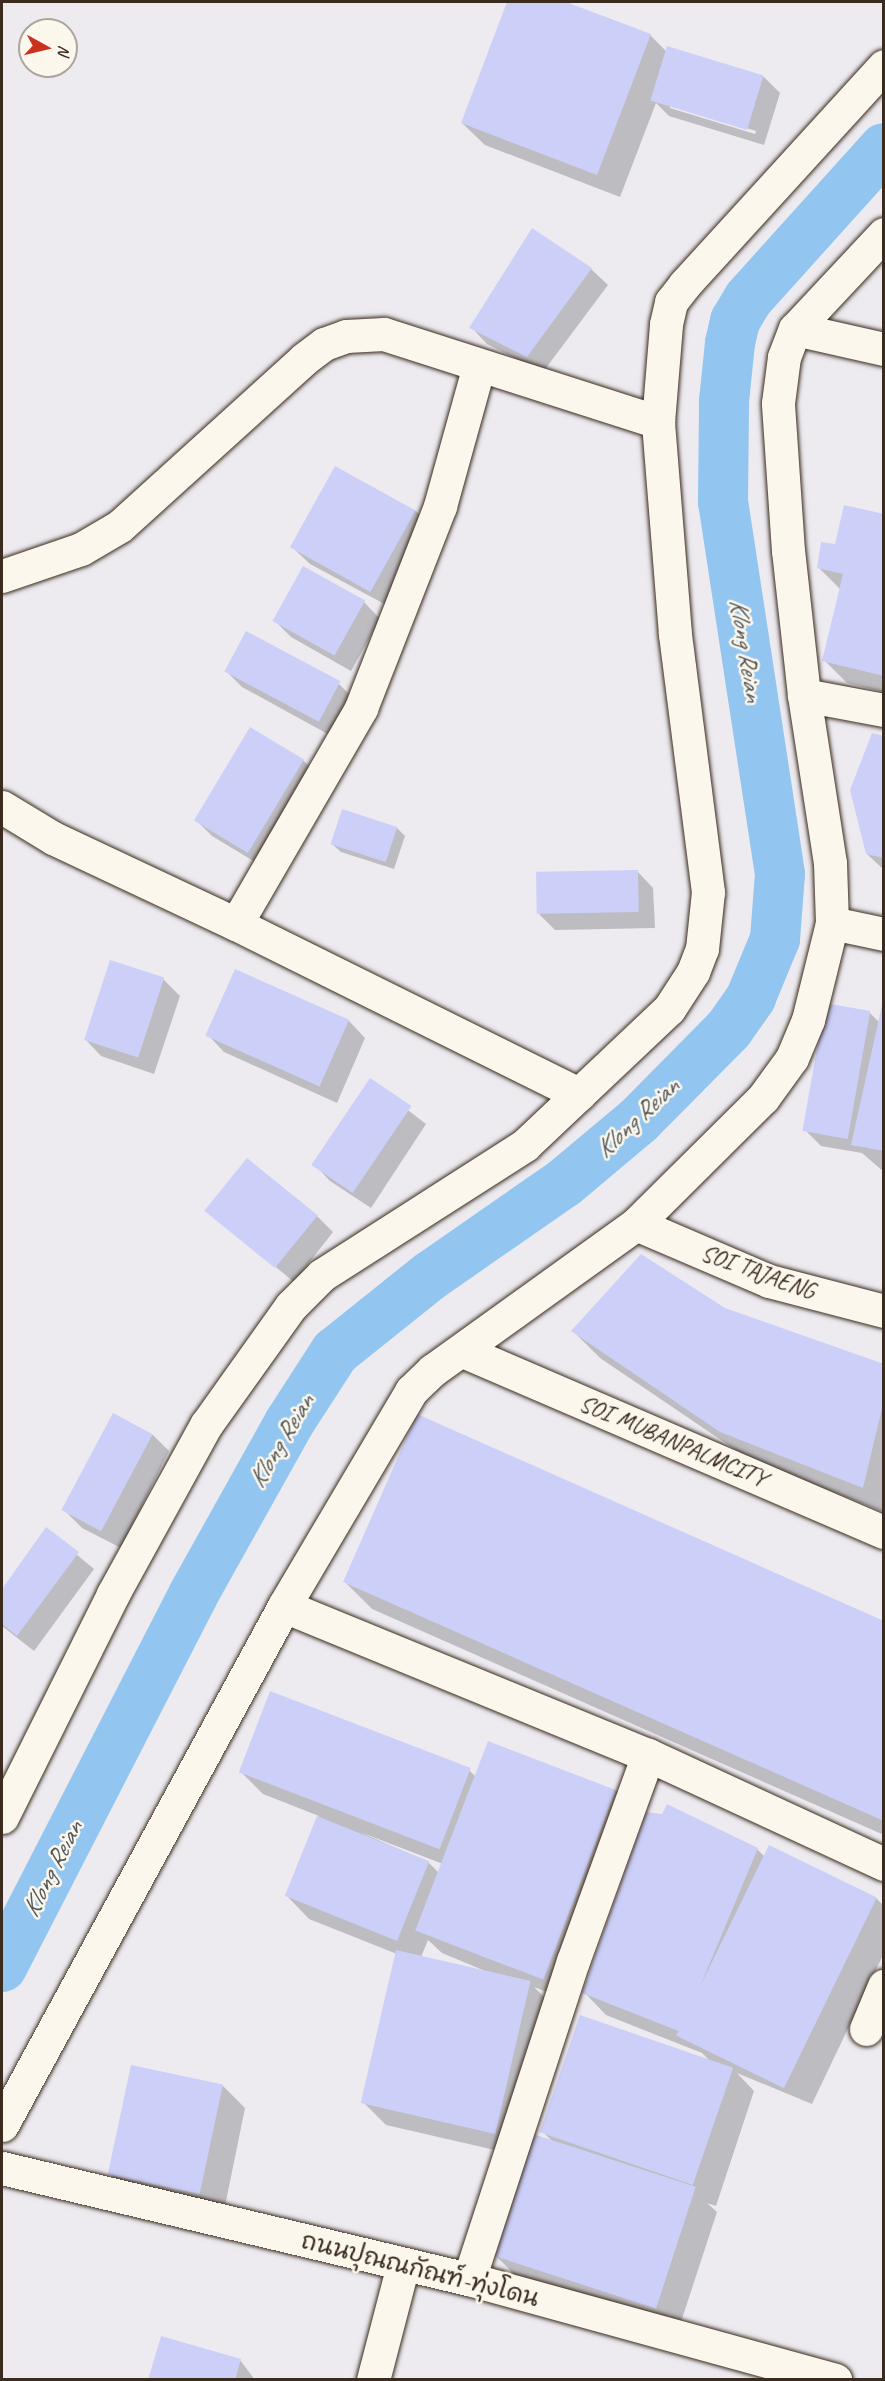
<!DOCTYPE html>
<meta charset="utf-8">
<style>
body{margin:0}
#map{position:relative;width:885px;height:2381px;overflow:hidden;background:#edebf0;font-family:Caveat,"Playpen Sans Thai",sans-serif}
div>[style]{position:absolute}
.shadow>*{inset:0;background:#0003}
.canal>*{height:50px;margin:-25px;padding:0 25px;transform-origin:25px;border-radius:25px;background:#92c5ef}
.building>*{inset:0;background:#ccd0f8;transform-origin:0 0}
.roads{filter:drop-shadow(0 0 2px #3b2a1e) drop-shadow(0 0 2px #3b2a1e)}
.minor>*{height:33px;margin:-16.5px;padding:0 16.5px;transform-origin:16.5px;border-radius:16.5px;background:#fbf7ec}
span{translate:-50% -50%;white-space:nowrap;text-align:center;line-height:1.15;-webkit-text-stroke:5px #fbf7ec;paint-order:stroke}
.street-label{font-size:24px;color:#3b2a1e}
.water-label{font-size:26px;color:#55585d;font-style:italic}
.frame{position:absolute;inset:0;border:3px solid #3b2a1e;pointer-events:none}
.north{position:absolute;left:18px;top:18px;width:60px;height:60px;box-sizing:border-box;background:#fbf7ec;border:2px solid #aea59a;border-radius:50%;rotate:98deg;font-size:16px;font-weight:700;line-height:24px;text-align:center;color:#3b2a1e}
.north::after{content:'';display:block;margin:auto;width:21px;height:27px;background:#c8321e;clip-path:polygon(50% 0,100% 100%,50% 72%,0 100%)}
</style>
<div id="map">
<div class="shadow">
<div style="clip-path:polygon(evenodd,508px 2px,562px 2px,650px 35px,667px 52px,668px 48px,764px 77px,780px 93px,764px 145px,669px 116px,656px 103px,620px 197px,485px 145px,462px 123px,508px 2px,670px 105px,756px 131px,755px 134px,670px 108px,670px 105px)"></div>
<div style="clip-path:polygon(533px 230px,591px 269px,608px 285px,543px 372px,487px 344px,471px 327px)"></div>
<div style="clip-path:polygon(335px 468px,416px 511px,432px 528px,390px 607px,310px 564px,293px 548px)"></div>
<div style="clip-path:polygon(884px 516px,884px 692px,847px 683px,824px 660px,841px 590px,819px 568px,836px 545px)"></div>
<div style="clip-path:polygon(364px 602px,380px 619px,351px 671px,291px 637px,274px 620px)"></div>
<div style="clip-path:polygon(226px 671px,339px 684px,355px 700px,335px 738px,242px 687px)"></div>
<div style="clip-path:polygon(250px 729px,304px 761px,320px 777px,265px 868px,212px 836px,196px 820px)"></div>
<div style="clip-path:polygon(884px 738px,884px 870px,867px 854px)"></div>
<div style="clip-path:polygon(397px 828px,405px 836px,394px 869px,341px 852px,332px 844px)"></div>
<div style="clip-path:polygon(637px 871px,653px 888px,655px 928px,555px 930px,539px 914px)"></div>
<div style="clip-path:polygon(111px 962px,164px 980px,180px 996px,154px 1074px,101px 1056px,85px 1039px)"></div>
<div style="clip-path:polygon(236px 971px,349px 1021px,365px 1038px,337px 1103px,224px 1052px,208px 1035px)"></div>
<div style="clip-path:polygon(884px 1001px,884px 1172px,862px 1153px,821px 1146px,805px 1130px,869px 1012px,879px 1022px)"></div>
<div style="clip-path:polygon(370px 1081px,426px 1124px,371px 1208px,330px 1181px,314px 1164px)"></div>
<div style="clip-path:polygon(207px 1210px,317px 1216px,333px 1232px,294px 1282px)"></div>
<div style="clip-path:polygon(724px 1310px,884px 1366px,884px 1512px,749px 1459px,600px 1358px,573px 1331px)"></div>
<div style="clip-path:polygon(114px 1415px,153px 1435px,169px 1451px,121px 1548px,82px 1528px,66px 1512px)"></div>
<div style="clip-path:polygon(46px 1529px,94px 1569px,34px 1651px,2px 1626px,2px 1592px)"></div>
<div style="clip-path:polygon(345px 1582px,884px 1623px,884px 1835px,372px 1609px)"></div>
<div style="clip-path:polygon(evenodd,469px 1770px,476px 1777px,616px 1790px,638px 1812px,569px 2000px,534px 1987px,552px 2005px,517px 2155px,386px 2125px,363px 2102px,397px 1954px,309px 1919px,287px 1896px,319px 1816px,263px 1794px,240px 1771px,469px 1770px,360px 1832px,443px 1864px,440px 1874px,428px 1862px,360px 1832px,469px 1770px,428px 1940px,442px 1953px,490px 1973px,421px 1957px,428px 1940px)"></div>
<div style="clip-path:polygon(757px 1849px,766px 1858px,876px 1898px,884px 1906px,884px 1953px,812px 2104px,737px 2073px,754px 2091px,716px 2206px,707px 2203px,717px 2212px,678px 2331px,517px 2277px,494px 2254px,553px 2142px,542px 2131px,710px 2061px,702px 2053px,606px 2015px,584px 1992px)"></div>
<div style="clip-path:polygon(222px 2085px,245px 2108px,223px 2216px,132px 2197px,110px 2174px)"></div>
<div style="clip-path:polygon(240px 2360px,255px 2380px,150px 2380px)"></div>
</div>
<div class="canal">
<div style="left:2px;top:1967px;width:418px;rotate:-62.8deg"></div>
<div style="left:193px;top:1595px;width:197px;rotate:-60.8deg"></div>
<div style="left:289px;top:1423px;width:85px;rotate:-57.1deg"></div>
<div style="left:335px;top:1352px;width:122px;rotate:-38.7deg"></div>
<div style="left:430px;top:1276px;width:163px;rotate:-34.8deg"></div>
<div style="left:564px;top:1183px;width:97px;rotate:-40deg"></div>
<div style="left:638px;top:1121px;width:129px;rotate:-45.3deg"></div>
<div style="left:729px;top:1029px;width:39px;rotate:-55deg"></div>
<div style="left:751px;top:997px;width:63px;rotate:-67.5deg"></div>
<div style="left:775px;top:939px;width:65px;rotate:-85.6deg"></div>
<div style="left:780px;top:874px;width:375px;rotate:-98.7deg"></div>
<div style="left:723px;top:503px;width:102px;rotate:-89.4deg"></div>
<div style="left:724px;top:401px;width:58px;rotate:-84.1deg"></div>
<div style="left:730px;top:343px;width:23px;rotate:-77deg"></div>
<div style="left:735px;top:321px;width:26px;rotate:-59deg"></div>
<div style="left:748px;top:299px;width:203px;rotate:-48deg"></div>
</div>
<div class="building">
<div style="clip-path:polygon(507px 2px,566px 2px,651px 34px,597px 175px,461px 123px)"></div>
<div style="left:667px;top:46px;width:101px;height:57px;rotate:17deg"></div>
<div style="clip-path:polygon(532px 228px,592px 268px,527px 357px,469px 328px)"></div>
<div style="left:335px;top:466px;width:92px;height:93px;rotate:29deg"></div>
<div style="clip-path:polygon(844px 505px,884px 514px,884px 676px,822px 661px,843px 574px,817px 568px,821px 542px,835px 544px)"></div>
<div style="left:303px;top:566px;width:71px;height:63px;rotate:29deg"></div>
<div style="left:246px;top:631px;width:107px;height:46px;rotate:28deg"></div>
<div style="left:250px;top:727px;width:63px;height:109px;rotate:31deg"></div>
<div style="clip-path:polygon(872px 733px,884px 736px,884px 858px,866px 854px,850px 790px)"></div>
<div style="left:342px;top:809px;width:58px;height:37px;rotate:18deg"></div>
<div style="left:638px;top:870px;width:42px;height:102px;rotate:89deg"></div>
<div style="left:110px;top:960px;width:57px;height:84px;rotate:18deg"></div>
<div style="left:235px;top:969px;width:125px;height:73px;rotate:24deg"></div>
<div style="clip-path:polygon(884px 996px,884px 1151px,851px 1145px)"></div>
<div style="left:825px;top:1003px;width:46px;height:130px;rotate:10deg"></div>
<div style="left:370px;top:1078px;width:50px;height:105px;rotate:34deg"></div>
<div style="left:247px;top:1158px;width:91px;height:68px;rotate:39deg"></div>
<div style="clip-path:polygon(641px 1254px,725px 1308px,884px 1364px,884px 1400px,863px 1488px,720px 1432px,571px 1331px)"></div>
<div style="left:113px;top:1413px;width:45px;height:110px;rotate:28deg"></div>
<div style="clip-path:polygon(417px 1414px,884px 1621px,884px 1821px,343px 1582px)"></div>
<div style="clip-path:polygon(46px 1527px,79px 1552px,17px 1636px,2px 1624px,2px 1589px)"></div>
<div style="left:270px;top:1691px;width:215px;height:87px;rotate:21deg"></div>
<div style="left:488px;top:1741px;width:137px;height:203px;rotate:21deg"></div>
<div style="clip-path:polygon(667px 1804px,758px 1848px,681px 2032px,582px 1993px,646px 1812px,662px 1814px)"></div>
<div style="left:317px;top:1816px;width:121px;height:86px;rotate:22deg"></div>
<div style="left:769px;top:1845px;width:120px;height:212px;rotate:26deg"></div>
<div style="left:396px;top:1950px;width:138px;height:157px;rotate:13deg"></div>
<div style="left:580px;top:2015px;width:162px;height:124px;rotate:19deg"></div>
<div style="left:131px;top:2065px;width:94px;height:112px;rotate:12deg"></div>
<div style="left:533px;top:2134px;width:171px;height:128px;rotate:18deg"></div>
<div style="clip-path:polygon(161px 2336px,241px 2359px,235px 2380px,148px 2380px)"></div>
</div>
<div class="roads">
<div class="minor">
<div style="left:795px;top:329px;width:91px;rotate:12.7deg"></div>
<div style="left:2px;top:576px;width:83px;rotate:-18.9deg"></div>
<div style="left:81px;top:549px;width:45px;rotate:-30.5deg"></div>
<div style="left:120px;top:526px;width:248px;rotate:-42.2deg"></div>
<div style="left:304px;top:359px;width:25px;rotate:-37deg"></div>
<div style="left:324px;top:344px;width:23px;rotate:-20deg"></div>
<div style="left:346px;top:336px;width:38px;rotate:-3deg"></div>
<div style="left:384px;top:334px;width:288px;rotate:17.8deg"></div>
<div style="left:804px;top:695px;width:81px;rotate:10.6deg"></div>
<div style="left:2px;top:807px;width:60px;rotate:31.3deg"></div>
<div style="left:53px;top:838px;width:202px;rotate:25.2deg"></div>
<div style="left:236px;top:924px;width:383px;rotate:26.4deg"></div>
<div style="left:832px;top:923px;width:53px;rotate:11.9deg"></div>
<div style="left:236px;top:924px;width:250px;rotate:-59.9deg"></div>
<div style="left:361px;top:708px;width:217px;rotate:-68.6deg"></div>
<div style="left:440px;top:506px;width:146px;rotate:-74.5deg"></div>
<div style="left:636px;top:1224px;width:145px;rotate:23.2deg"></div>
<div style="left:769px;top:1281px;width:119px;rotate:14.6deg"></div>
<div style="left:463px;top:1351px;width:458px;rotate:23.3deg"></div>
<div style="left:284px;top:1606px;width:393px;rotate:22.3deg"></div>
<div style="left:648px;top:1755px;width:260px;rotate:24.8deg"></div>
<div style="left:2px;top:1817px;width:249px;rotate:-63.5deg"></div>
<div style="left:113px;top:1594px;width:193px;rotate:-61.2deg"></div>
<div style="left:206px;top:1425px;width:146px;rotate:-54.5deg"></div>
<div style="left:291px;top:1306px;width:44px;rotate:-45deg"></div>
<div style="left:322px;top:1275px;width:241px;rotate:-32.6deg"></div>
<div style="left:525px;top:1145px;width:198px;rotate:-43.4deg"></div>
<div style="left:669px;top:1009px;width:44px;rotate:-57deg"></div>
<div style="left:693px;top:972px;width:25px;rotate:-69deg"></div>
<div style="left:702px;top:949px;width:57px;rotate:-84deg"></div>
<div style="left:708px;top:892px;width:260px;rotate:-97.3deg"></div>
<div style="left:675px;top:634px;width:213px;rotate:-94.6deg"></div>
<div style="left:658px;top:422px;width:98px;rotate:-85.3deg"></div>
<div style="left:666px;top:324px;width:23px;rotate:-77deg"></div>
<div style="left:671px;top:302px;width:23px;rotate:-52deg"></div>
<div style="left:685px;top:284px;width:295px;rotate:-47.6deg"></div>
<div style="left:866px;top:2029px;width:47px;rotate:-67.3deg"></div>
<div style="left:2px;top:2125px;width:591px;rotate:-61.48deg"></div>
<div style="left:284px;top:1606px;width:250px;rotate:-59.4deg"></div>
<div style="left:411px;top:1391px;width:30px;rotate:-44deg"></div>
<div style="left:433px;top:1370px;width:250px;rotate:-35.7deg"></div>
<div style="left:636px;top:1224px;width:179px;rotate:-44.8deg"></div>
<div style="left:763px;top:1098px;width:49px;rotate:-54.1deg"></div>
<div style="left:792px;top:1058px;width:41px;rotate:-67.2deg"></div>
<div style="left:808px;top:1020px;width:100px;rotate:-76.1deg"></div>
<div style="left:832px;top:923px;width:60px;rotate:-91.9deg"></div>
<div style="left:830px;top:863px;width:170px;rotate:-98.8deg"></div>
<div style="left:804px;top:695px;width:145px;rotate:-96.3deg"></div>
<div style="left:788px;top:551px;width:148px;rotate:-93.9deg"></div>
<div style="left:778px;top:403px;width:46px;rotate:-82.6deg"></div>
<div style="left:784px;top:357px;width:30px;rotate:-69deg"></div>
<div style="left:795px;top:329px;width:130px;rotate:-46.9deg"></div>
<div style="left:2px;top:2168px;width:480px;rotate:13.4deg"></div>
<div style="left:469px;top:2279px;width:380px;rotate:15.4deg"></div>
<div style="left:469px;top:2279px;width:335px;rotate:-71.9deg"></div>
<div style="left:573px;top:1961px;width:219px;rotate:-70deg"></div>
<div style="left:373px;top:2380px;width:119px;rotate:-75.4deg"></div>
</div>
</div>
<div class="street-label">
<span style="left:758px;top:1272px;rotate:20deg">SOI TAJAENG</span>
<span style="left:673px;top:1441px;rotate:23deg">SOI MUBANPALMCITY</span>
<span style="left:420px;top:2270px;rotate:14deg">ถนนปุณณกัณฑ์-ทุ่งโดน</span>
</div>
<div class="water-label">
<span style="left:746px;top:650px;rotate:81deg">Klong Reian</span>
<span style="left:637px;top:1118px;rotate:-43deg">Klong Reian</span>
<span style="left:281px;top:1441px;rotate:-59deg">Klong Reian</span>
<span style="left:52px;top:1869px;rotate:-63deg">Klong Reian</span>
</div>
<div class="frame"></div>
<div class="north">N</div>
</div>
